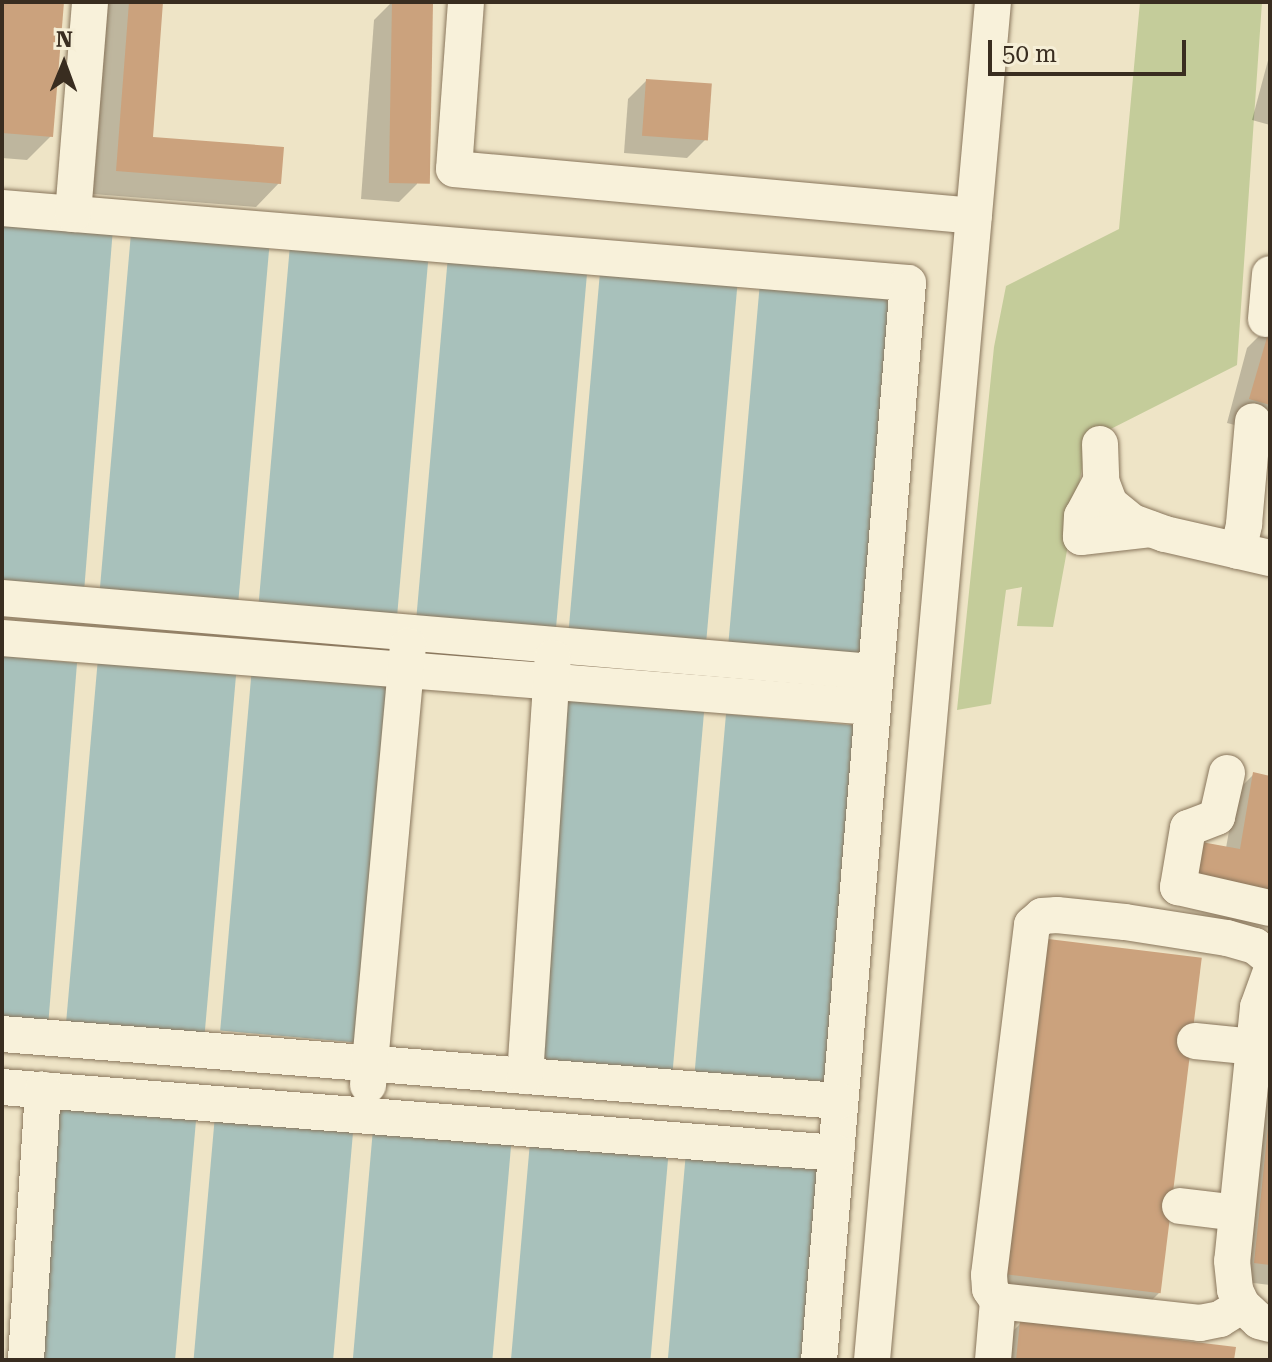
<!DOCTYPE html>
<style>
body{margin:0}
#map{position:relative;width:1272px;height:1362px;overflow:hidden;background:#eee4c6;font-family:"Roboto Serif",serif}
div>[style]{position:absolute}
.green>*{inset:0;background:#c4cc9a}
.water>*{inset:0;background:#a8c1bb;transform-origin:0 0}
.shadow>*{inset:0;background:#0003}
.building>*{inset:0;background:#cba27d;transform-origin:0 0}
.roads{filter:drop-shadow(0 0 2px #89765c) drop-shadow(0 0 2px #89765c)}
.minor>*{height:36px;margin:-18px;padding:0 18px;transform-origin:18px;border-radius:18px;background:#f8f1da}
span{translate:-50% -50%;white-space:nowrap;text-align:center;line-height:1.15;-webkit-text-stroke:6px #f5eed6;paint-order:stroke}
.frame{position:absolute;inset:0;border:4px solid #392d20;pointer-events:none}
.north{position:absolute;left:24px;top:24px;width:80px;height:80px;-webkit-text-stroke:6px #f5eed6;paint-order:stroke;rotate:1deg;font-size:22px;font-weight:700;line-height:32px;text-align:center;color:#392d20}
.north::after{content:'';display:block;margin:auto;width:28px;height:36px;background:#392d20;clip-path:polygon(50% 0,100% 100%,50% 72%,0 100%)}
.scale{position:absolute;left:988px;top:40px;width:198px;height:36px;box-sizing:border-box;border:4px solid #392d20;border-top:0;padding-left:10px;font-size:24px;line-height:28px;white-space:nowrap;color:#392d20;-webkit-text-stroke:6px #f5eed6;paint-order:stroke}
</style>
<div id="map">
<div class="green">
<div style="clip-path:polygon(1140px 2px,1262px 2px,1237px 365px,1087px 441px,1053px 627px,1017px 626px,1022px 587px,1006px 590px,991px 704px,957px 710px,994px 347px,1006px 286px,1119px 229px)"></div>
</div>
<div class="water">
<div style="clip-path:polygon(2px 219px,113px 228px,84px 592px,2px 586px)"></div>
<div style="left:131px;top:233px;width:139px;height:365px;rotate:5deg"></div>
<div style="left:290px;top:245px;width:139px;height:365px;rotate:5deg"></div>
<div style="left:448px;top:256px;width:140px;height:365px;rotate:5deg"></div>
<div style="left:600px;top:272px;width:138px;height:365px;rotate:5deg"></div>
<div style="left:760px;top:282px;width:140px;height:365px;rotate:5deg"></div>
<div style="clip-path:polygon(2px 656px,77px 663px,48px 1027px,2px 1023px)"></div>
<div style="left:98px;top:658px;width:139px;height:365px;rotate:5deg"></div>
<div style="left:252px;top:667px;width:139px;height:365px;rotate:5deg"></div>
<div style="left:565px;top:695px;width:140px;height:365px;rotate:5deg"></div>
<div style="left:726px;top:714px;width:138px;height:365px;rotate:5deg"></div>
<div style="left:58px;top:1103px;width:139px;height:258px;rotate:5deg"></div>
<div style="left:215px;top:1115px;width:139px;height:246px;rotate:5deg"></div>
<div style="left:373px;top:1129px;width:139px;height:232px;rotate:5deg"></div>
<div style="left:530px;top:1142px;width:139px;height:219px;rotate:5deg"></div>
<div style="left:686px;top:1152px;width:140px;height:209px;rotate:5deg"></div>
</div>
<div class="shadow">
<div style="clip-path:polygon(2px 2px,62px 2px,51px 136px,27px 160px,2px 158px)"></div>
<div style="clip-path:polygon(108px 2px,162px 2px,151px 139px,279px 183px,256px 207px,93px 194px)"></div>
<div style="clip-path:polygon(392px 2px,431px 5px,417px 184px,399px 202px,361px 199px,374px 20px)"></div>
<div style="clip-path:polygon(1270px 53px,1270px 125px,1252px 120px)"></div>
<div style="clip-path:polygon(646px 81px,705px 140px,687px 158px,624px 153px,628px 99px)"></div>
<div style="clip-path:polygon(1270px 311px,1270px 434px,1227px 423px,1247px 348px,1265px 330px)"></div>
<div style="clip-path:polygon(1254px 774px,1270px 778px,1270px 920px,1226px 848px,1236px 792px)"></div>
<div style="clip-path:polygon(1041px 941px,1159px 1293px,1141px 1311px,983px 1292px)"></div>
<div style="clip-path:polygon(1270px 1062px,1270px 1285px,1237px 1281px)"></div>
<div style="clip-path:polygon(1021px 1323px,1232px 1360px,1001px 1360px,1003px 1341px)"></div>
</div>
<div class="building">
<div style="clip-path:polygon(2px 2px,64px 2px,53px 137px,2px 133px)"></div>
<div style="clip-path:polygon(129px 2px,163px 2px,153px 137px,284px 147px,281px 184px,116px 171px)"></div>
<div style="left:392px;top:2px;width:41px;height:181px;rotate:1deg"></div>
<div style="left:646px;top:79px;width:66px;height:57px;rotate:4deg"></div>
<div style="clip-path:polygon(1270px 327px,1270px 405px,1249px 399px)"></div>
<div style="clip-path:polygon(1253px 772px,1270px 776px,1270px 899px,1188px 882px,1196px 841px,1240px 849px)"></div>
<div style="left:1040px;top:938px;width:163px;height:338px;rotate:7deg"></div>
<div style="clip-path:polygon(1268px 1127px,1270px 1127px,1270px 1265px,1254px 1263px)"></div>
<div style="clip-path:polygon(1020px 1321px,1236px 1347px,1234px 1360px,1016px 1360px)"></div>
</div>
<div class="roads">
<div class="minor">
<div style="left:466px;top:2px;width:167px;rotate:94.1deg"></div>
<div style="left:454px;top:169px;width:522px;rotate:5.16deg"></div>
<div style="left:2px;top:208px;width:909px;rotate:4.73deg"></div>
<div style="left:908px;top:283px;width:1081px;rotate:94.72deg"></div>
<div style="left:73px;top:214px;width:213px;rotate:-85.4deg"></div>
<div style="left:1266px;top:319px;width:45px;rotate:-84.9deg"></div>
<div style="left:1100px;top:444px;width:37px;rotate:88deg"></div>
<div style="left:1101px;top:481px;width:25px;rotate:69deg"></div>
<div style="left:1110px;top:504px;width:28px;rotate:39deg"></div>
<div style="left:1132px;top:522px;width:35px;rotate:20deg"></div>
<div style="left:1165px;top:534px;width:108px;rotate:12.9deg"></div>
<div style="left:1101px;top:481px;width:40px;rotate:118deg"></div>
<div style="left:1082px;top:516px;width:21px;rotate:93deg"></div>
<div style="left:1081px;top:537px;width:70px;rotate:-6.5deg"></div>
<div style="left:1238px;top:551px;width:28px;rotate:-77deg"></div>
<div style="left:1244px;top:524px;width:103px;rotate:-85deg"></div>
<div style="left:2px;top:598px;width:876px;rotate:4.85deg"></div>
<div style="left:2px;top:638px;width:873px;rotate:4.53deg"></div>
<div style="left:1227px;top:773px;width:45px;rotate:102.8deg"></div>
<div style="left:1217px;top:817px;width:31px;rotate:159deg"></div>
<div style="left:1188px;top:828px;width:60px;rotate:99.6deg"></div>
<div style="left:1178px;top:887px;width:94px;rotate:12.9deg"></div>
<div style="left:1270px;top:974px;width:35px;rotate:110deg"></div>
<div style="left:1258px;top:1007px;width:255px;rotate:95.8deg"></div>
<div style="left:1232px;top:1261px;width:29px;rotate:84deg"></div>
<div style="left:1235px;top:1290px;width:17px;rotate:65deg"></div>
<div style="left:1242px;top:1305px;width:23px;rotate:43deg"></div>
<div style="left:1259px;top:1321px;width:11px;rotate:15deg"></div>
<div style="left:2px;top:1034px;width:840px;rotate:4.58deg"></div>
<div style="left:1195px;top:1041px;width:59px;rotate:5.8deg"></div>
<div style="left:525px;top:1076px;width:419px;rotate:-86.2deg"></div>
<div style="left:368px;top:1085px;width:441px;rotate:-84.8deg"></div>
<div style="left:2px;top:1087px;width:837px;rotate:4.52deg"></div>
<div style="left:1180px;top:1206px;width:57px;rotate:7deg"></div>
<div style="left:998px;top:1301px;width:14px;rotate:-124deg"></div>
<div style="left:990px;top:1289px;width:14px;rotate:-94deg"></div>
<div style="left:989px;top:1275px;width:353px;rotate:-83deg"></div>
<div style="left:1032px;top:925px;width:13px;rotate:-42deg"></div>
<div style="left:1042px;top:916px;width:15px;rotate:-4deg"></div>
<div style="left:1057px;top:915px;width:68px;rotate:5.9deg"></div>
<div style="left:1125px;top:922px;width:103px;rotate:8.9deg"></div>
<div style="left:1227px;top:938px;width:29px;rotate:16deg"></div>
<div style="left:1255px;top:946px;width:19px;rotate:39deg"></div>
<div style="left:26px;top:1360px;width:271px;rotate:-86.4deg"></div>
<div style="left:872px;top:1360px;width:1363px;rotate:-84.91deg"></div>
<div style="left:993px;top:1360px;width:59px;rotate:-85.2deg"></div>
<div style="left:998px;top:1301px;width:203px;rotate:6.2deg"></div>
<div style="left:1200px;top:1323px;width:20px;rotate:-11deg"></div>
<div style="left:1220px;top:1319px;width:26px;rotate:-32deg"></div>
</div>
</div>
<div class="frame"></div>
<div class="north">N</div>
<div class="scale">50 m</div>
</div>
